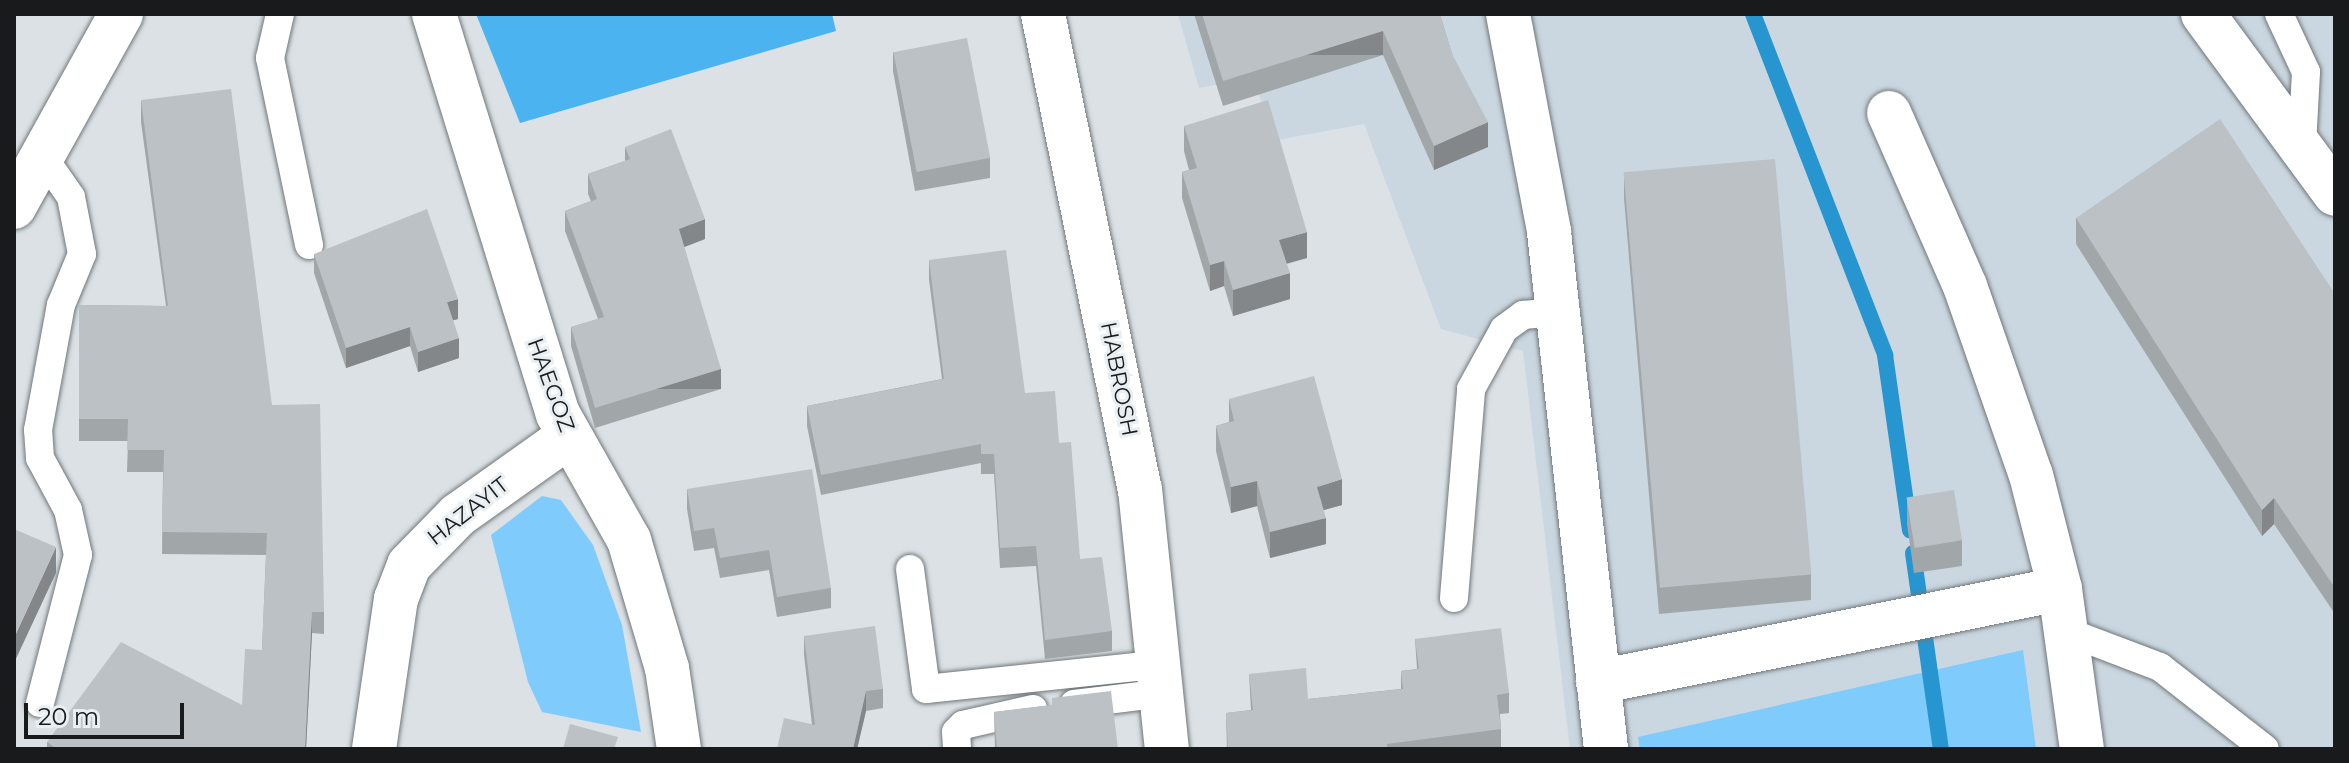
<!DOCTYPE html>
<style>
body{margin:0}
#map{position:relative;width:2349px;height:763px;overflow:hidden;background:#dbe1e5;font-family:Montserrat,sans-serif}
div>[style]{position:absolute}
.built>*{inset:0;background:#cad7e0}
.green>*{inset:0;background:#7ecbfc}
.forest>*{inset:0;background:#4bb3ef}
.stream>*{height:16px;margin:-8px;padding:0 8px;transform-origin:8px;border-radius:8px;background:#2796d0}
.roads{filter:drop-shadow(0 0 2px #71777a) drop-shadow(0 0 2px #71777a)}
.service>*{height:28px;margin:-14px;padding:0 14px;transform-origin:14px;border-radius:14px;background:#fff}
.minor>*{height:44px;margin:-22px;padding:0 22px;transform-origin:22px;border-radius:22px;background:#fff}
.wall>*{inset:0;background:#a1a6a9}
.shaded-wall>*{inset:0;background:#83878a;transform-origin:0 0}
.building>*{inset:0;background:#bbc1c5;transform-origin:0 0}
span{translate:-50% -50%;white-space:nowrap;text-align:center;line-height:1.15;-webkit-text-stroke:6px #e8eef2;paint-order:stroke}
.street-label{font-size:22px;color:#181a1c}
.frame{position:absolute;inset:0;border:16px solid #181a1c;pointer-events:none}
.scale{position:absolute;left:24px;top:703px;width:160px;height:36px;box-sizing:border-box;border:4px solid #181a1c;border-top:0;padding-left:10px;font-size:24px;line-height:28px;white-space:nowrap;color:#181a1c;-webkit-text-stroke:6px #e8eef2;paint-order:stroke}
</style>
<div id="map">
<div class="built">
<div style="clip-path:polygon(1178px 14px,2335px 14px,2335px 749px,1570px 749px,1523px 351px,1441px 329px,1364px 124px,1277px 140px,1252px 78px,1199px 88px)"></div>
</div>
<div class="green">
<div style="clip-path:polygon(542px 496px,561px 500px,593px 545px,622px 625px,641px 732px,542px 712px,528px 682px,491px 535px)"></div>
<div style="clip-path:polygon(2023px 650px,2036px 749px,1640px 749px,1638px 737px)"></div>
</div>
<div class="forest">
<div style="clip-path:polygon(476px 14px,832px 14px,836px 31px,520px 123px)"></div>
</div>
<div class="stream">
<div style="left:1753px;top:14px;width:366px;rotate:68.8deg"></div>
<div style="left:1885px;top:355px;width:177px;rotate:81.9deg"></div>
<div style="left:1913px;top:553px;width:198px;rotate:81.9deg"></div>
</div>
<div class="roads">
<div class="service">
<div style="left:280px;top:14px;width:45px;rotate:102.8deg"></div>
<div style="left:270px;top:58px;width:191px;rotate:78.2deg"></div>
<div style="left:2279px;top:14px;width:64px;rotate:65deg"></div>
<div style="left:2306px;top:72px;width:74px;rotate:93.1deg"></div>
<div style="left:910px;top:569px;width:121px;rotate:82.4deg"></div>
<div style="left:926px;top:689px;width:237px;rotate:-6deg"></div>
<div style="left:1454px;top:598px;width:210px;rotate:-85.3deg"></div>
<div style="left:1471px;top:389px;width:68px;rotate:-61.2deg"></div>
<div style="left:1504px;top:329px;width:24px;rotate:-36deg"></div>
<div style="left:1523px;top:315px;width:36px;rotate:-5deg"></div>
<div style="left:2068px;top:632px;width:98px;rotate:20.8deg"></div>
<div style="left:2160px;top:667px;width:133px;rotate:38deg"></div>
<div style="left:40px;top:703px;width:153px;rotate:-75.6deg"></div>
<div style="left:78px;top:555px;width:46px;rotate:-102.5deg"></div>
<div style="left:68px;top:510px;width:59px;rotate:-118.3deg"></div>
<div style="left:40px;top:458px;width:28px;rotate:-94deg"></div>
<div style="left:38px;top:430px;width:127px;rotate:-79.6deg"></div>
<div style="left:61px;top:305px;width:55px;rotate:-67.6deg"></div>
<div style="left:82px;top:254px;width:58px;rotate:-100.9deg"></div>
<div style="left:71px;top:197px;width:52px;rotate:-124.9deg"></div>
<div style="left:1074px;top:704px;width:92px;rotate:-6.9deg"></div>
<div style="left:957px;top:749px;width:17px;rotate:-93deg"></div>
<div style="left:956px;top:732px;width:10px;rotate:-45deg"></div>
<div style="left:963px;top:725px;width:72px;rotate:-12.9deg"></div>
</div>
<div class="minor">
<div style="left:434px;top:14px;width:419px;rotate:72.8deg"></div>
<div style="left:558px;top:414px;width:145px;rotate:60.6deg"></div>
<div style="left:629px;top:540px;width:134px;rotate:73.5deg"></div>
<div style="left:667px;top:668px;width:82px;rotate:81.6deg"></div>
<div style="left:1043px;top:14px;width:485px;rotate:78.5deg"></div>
<div style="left:1140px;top:489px;width:261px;rotate:84.1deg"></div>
<div style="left:1508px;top:14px;width:222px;rotate:79.3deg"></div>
<div style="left:1549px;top:232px;width:520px;rotate:83.71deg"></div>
<div style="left:2203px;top:14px;width:223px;rotate:53.7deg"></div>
<div style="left:1889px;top:113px;width:189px;rotate:66.3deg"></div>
<div style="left:1965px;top:286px;width:200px;rotate:70.8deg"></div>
<div style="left:2031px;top:475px;width:118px;rotate:75.7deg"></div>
<div style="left:2060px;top:589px;width:162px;rotate:82.2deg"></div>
<div style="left:14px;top:207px;width:221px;rotate:-61deg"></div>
<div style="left:1598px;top:682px;width:471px;rotate:-11.4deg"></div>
<div style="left:374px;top:749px;width:152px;rotate:-81.7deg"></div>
<div style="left:396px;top:599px;width:36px;rotate:-69deg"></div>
<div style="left:409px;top:565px;width:70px;rotate:-45.6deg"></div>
<div style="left:458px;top:515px;width:136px;rotate:-35.4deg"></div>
</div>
</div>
<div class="wall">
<div style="clip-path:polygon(1194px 14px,1440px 14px,1452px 54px,1488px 147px,1434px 170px,1383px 55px,1223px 106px)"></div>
<div style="clip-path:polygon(893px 52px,990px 158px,990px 178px,915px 191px,893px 71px)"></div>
<div style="clip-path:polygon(141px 100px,272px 405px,324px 612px,324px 634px,312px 633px,306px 749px,47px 749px,47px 742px,242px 705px,262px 650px,266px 555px,162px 554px,163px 472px,127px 472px,128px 441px,79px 441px,79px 305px,166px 306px,141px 122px)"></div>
<div style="clip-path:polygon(1184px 126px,1307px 258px,1286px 263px,1290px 299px,1233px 316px,1224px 286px,1210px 291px,1182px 198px,1182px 172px,1189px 170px,1184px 151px)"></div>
<div style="clip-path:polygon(625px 147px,705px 239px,684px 247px,721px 389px,595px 428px,571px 346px,571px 327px,598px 319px,565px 231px,565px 211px,591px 201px,588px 194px,588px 174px,625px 161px)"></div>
<div style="clip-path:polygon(1624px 172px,1811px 574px,1811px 600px,1659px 614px,1624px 198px)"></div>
<div style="clip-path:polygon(2076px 218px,2335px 294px,2335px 614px,2274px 524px,2262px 536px,2076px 244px)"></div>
<div style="clip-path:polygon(314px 254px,458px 319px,453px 320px,459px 358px,418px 372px,410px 346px,346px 368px,314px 273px)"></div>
<div style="clip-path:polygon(929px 260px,1025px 393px,1059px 443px,1080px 559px,1112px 631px,1112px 651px,1045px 659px,1036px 566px,1000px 568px,994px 474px,981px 474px,981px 463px,821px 495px,807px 426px,807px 406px,942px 379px,929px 280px)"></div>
<div style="clip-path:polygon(1229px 399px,1342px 505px,1323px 510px,1326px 544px,1270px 558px,1257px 506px,1231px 513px,1216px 451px,1216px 426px,1229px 422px)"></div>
<div style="clip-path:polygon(687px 489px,831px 588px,831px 608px,777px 617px,769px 570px,720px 578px,714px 548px,694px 551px,687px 509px)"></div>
<div style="clip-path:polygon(1907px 498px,1962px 540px,1962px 566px,1914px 573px,1907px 524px)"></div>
<div style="clip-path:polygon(804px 636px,883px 689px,883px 708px,866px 711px,857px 749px,812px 725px,804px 655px)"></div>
<div style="clip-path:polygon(1415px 639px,1509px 693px,1509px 713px,1500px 714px,1501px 729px,1501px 749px,1227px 749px,1226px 713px,1251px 710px,1249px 674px,1308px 699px,1401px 689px,1401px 671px,1417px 669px)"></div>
<div style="clip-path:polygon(1052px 698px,1118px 749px,995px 749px,994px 712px,1052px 705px)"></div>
</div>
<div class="shaded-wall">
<div style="left:1383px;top:31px;width:24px;height:168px;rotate:90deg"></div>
<div style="clip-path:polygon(1488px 122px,1488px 147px,1434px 170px,1434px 146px)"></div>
<div style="clip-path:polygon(705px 219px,705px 239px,679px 249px,679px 229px)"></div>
<div style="clip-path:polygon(1307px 232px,1307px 258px,1279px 266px,1279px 240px)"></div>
<div style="clip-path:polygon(1224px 261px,1224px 286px,1210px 291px,1210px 265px)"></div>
<div style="clip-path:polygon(1290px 273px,1290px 299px,1233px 316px,1233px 290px)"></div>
<div style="clip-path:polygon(458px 299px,458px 319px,447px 322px,447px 302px)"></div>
<div style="clip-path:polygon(410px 327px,410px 346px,346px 368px,346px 348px)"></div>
<div style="clip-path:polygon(459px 338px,459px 358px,418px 372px,418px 352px)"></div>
<div style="left:721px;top:369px;width:20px;height:132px;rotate:90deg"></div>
<div style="clip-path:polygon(1342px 479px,1342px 505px,1317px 512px,1317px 487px)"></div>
<div style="clip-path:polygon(1257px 481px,1257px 506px,1231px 513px,1231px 487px)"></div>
<div style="clip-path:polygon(2274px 498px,2274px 524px,2262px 536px,2262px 510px)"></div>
<div style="clip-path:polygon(1326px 518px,1326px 544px,1270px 558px,1270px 532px)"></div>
<div style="clip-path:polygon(56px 547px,56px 573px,14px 663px,14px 638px)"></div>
<div style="clip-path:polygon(312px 612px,312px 633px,306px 749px,305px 749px)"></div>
<div style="clip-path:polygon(866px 691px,866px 711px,857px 749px,853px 749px)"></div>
</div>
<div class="building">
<div style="clip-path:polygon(1202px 14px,1440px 14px,1452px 54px,1488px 122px,1434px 146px,1383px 31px,1223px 81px)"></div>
<div style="left:967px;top:38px;width:122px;height:75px;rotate:79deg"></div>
<div style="clip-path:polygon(231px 89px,272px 405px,320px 404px,324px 612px,312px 612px,305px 749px,57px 749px,47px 742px,121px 642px,242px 705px,245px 649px,262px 650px,267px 533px,162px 532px,164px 450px,127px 450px,128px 419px,79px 419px,79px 305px,168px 306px,141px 100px)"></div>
<div style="clip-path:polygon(1268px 100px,1307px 232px,1279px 240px,1290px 273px,1233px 290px,1224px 261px,1210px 265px,1182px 172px,1197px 168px,1184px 126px)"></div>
<div style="clip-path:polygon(2220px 119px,2335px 294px,2335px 588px,2274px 498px,2262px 510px,2076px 218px)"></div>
<div style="clip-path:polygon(671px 129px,705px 219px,679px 229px,721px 369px,595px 408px,571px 327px,604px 317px,565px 211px,597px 199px,588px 174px,630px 159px,625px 147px)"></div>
<div style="left:1775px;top:159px;width:417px;height:152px;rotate:85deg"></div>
<div style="clip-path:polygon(427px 209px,458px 299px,447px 302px,459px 338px,418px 352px,410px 327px,346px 348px,314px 254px)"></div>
<div style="clip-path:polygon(1006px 250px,1025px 393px,1055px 391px,1059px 443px,1071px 442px,1080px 559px,1102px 557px,1112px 631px,1045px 640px,1036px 546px,1000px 548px,994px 454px,981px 454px,981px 444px,821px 475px,807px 406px,944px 379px,929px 260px)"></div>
<div style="clip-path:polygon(1314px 376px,1342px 479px,1317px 487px,1326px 518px,1270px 532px,1257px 481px,1231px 487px,1216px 426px,1234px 421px,1229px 399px)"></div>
<div style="clip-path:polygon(812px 469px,831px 588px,777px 597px,769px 550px,720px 558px,714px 528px,694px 531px,687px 489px)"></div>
<div style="left:1954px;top:490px;width:51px;height:48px;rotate:81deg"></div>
<div style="clip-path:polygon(14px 529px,56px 547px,14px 638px)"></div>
<div style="clip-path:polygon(875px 626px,883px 689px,866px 691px,853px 749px,777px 749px,784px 718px,815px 725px,804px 636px)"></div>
<div style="clip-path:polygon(1501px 628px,1509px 693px,1497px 695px,1501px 729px,1387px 744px,1387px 749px,1228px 749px,1226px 713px,1253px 710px,1249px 674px,1306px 668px,1308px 699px,1403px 689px,1401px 671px,1419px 669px,1415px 639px)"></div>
<div style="clip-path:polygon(1111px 691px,1118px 749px,997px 749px,994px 712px,1052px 705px,1052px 698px)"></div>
<div style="clip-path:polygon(570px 724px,618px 737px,614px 749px,563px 749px)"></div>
</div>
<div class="street-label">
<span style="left:1119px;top:379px;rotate:79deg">HABROSH</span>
<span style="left:551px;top:385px;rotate:70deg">HAEGOZ</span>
<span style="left:468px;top:511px;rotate:-38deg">HAZAYIT</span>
</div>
<div class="frame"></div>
<div class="scale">20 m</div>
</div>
